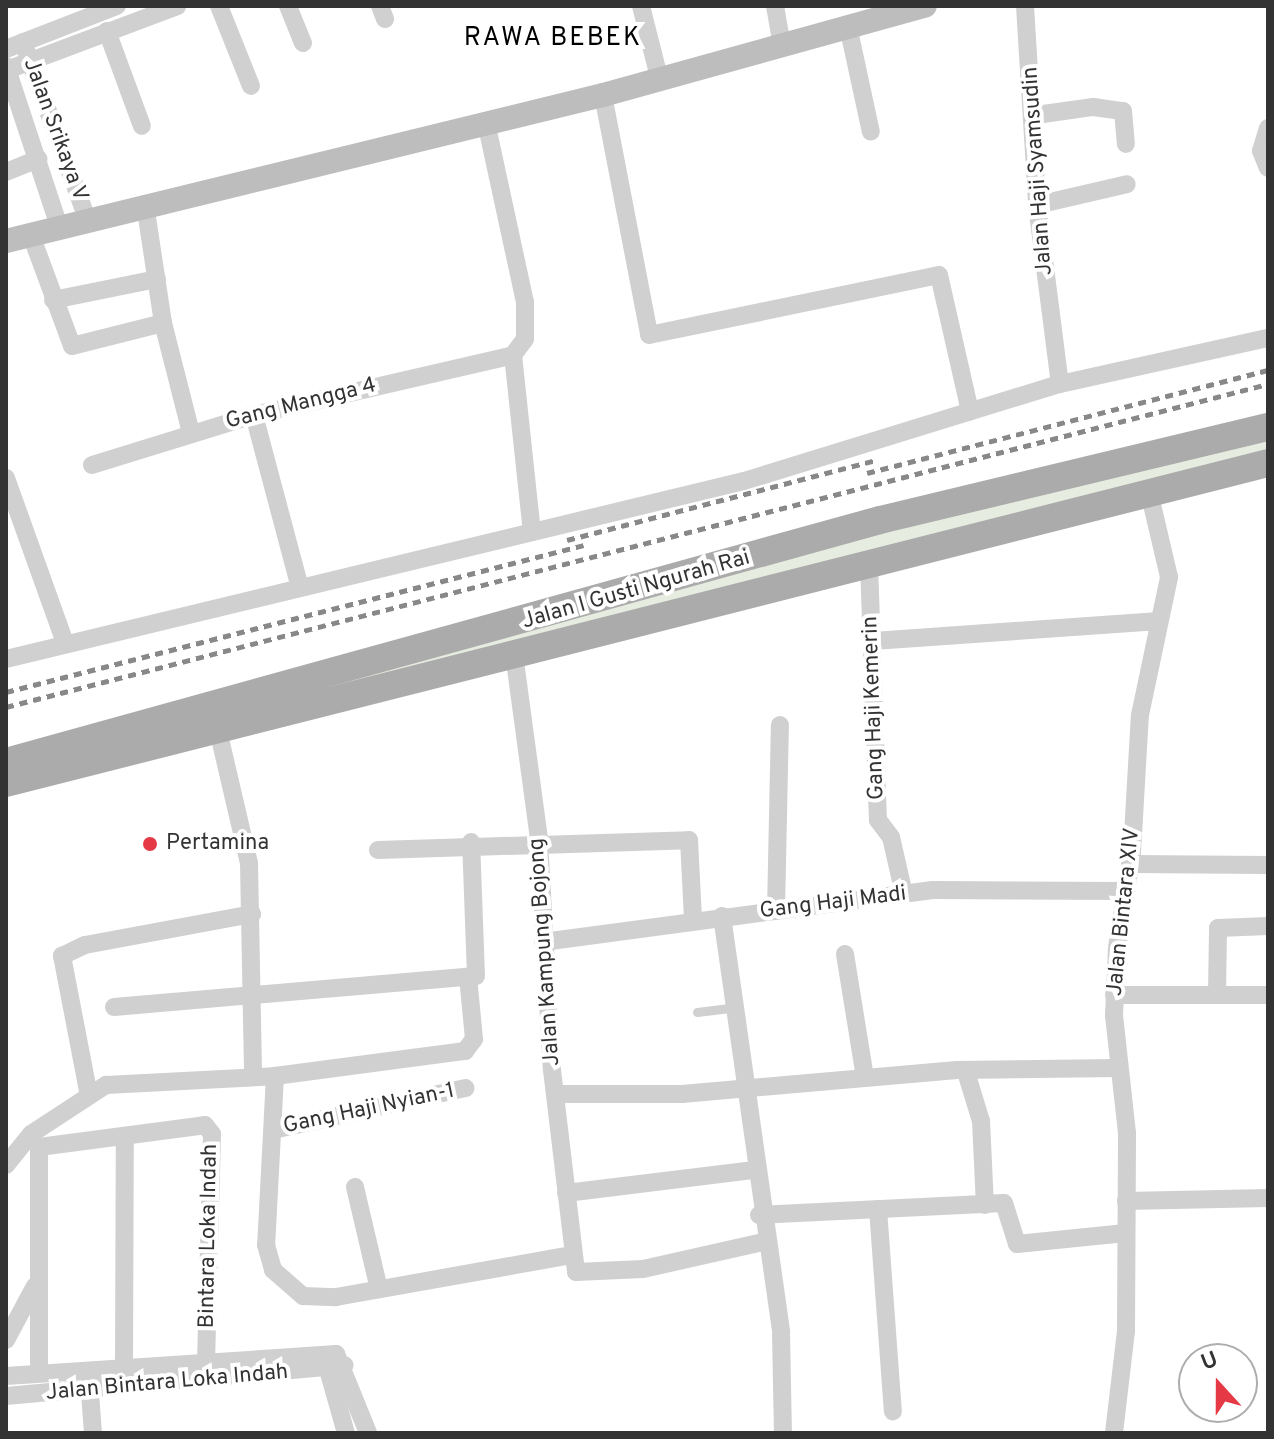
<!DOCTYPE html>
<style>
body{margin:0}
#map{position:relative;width:1274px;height:1439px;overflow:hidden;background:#fff;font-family:Overpass,sans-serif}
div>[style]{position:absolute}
.green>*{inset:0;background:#e6ecdf}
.lane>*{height:9px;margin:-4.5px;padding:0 4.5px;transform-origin:4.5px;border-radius:4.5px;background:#d0d0d0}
.street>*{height:18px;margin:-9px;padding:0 9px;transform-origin:9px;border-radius:9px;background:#d0d0d0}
.secondary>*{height:24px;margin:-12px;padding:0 12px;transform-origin:12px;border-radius:12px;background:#bdbdbd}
.primary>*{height:28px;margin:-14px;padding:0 14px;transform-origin:14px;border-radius:14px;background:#ababab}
.rail>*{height:5px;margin-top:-2.5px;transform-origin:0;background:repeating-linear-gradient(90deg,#888 0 8px,transparent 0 14px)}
.dots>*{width:22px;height:22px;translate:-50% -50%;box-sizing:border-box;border:4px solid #fff;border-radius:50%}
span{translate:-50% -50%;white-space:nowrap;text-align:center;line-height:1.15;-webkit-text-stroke:8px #fff;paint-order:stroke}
.street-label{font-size:22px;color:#333}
.poi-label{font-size:22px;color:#333}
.left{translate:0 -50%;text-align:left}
.quarter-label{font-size:26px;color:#000;letter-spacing:2px}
.frame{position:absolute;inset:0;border:8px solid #333;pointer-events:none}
.north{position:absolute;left:1178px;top:1343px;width:80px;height:80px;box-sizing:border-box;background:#fff;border:2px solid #adadad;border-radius:50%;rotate:339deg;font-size:22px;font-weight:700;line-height:32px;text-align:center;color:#333}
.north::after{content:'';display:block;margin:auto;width:28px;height:36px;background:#e63946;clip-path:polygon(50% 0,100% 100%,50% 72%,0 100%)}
</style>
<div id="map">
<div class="green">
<div style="clip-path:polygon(1268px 427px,1268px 463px,869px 564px,6px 762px)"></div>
</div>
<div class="lane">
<div style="left:697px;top:1012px;width:39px;rotate:-7deg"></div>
</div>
<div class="street">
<div style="left:219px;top:6px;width:86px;rotate:68.2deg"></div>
<div style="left:288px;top:6px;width:40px;rotate:68deg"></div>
<div style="left:380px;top:6px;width:14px;rotate:69deg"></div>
<div style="left:641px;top:6px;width:73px;rotate:75.8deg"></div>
<div style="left:775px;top:6px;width:40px;rotate:80deg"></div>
<div style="left:1025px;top:6px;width:199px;rotate:86.5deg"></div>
<div style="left:1037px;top:205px;width:180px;rotate:82.7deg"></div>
<div style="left:848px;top:26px;width:108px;rotate:77.8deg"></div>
<div style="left:107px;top:31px;width:101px;rotate:69.8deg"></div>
<div style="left:23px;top:42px;width:188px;rotate:70.1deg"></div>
<div style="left:6px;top:49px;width:119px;rotate:-21.2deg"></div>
<div style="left:6px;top:66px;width:169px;rotate:71.7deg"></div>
<div style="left:7px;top:70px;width:182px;rotate:-20.6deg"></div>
<div style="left:603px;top:95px;width:244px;rotate:79.1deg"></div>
<div style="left:649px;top:335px;width:296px;rotate:-11.7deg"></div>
<div style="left:939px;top:275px;width:140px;rotate:77.2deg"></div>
<div style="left:1036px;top:115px;width:58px;rotate:-8deg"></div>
<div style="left:1093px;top:107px;width:30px;rotate:8deg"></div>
<div style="left:1123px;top:111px;width:33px;rotate:85deg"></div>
<div style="left:486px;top:122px;width:184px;rotate:77.8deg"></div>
<div style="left:525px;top:302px;width:37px;rotate:90deg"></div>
<div style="left:525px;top:339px;width:20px;rotate:127deg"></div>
<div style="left:1268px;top:128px;width:24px;rotate:107deg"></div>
<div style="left:1261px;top:151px;width:18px;rotate:68deg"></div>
<div style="left:6px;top:172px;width:35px;rotate:-22deg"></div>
<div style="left:145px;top:204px;width:120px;rotate:81.4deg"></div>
<div style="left:163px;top:323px;width:114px;rotate:75.7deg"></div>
<div style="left:1037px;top:205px;width:92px;rotate:-13.1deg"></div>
<div style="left:31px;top:235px;width:118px;rotate:69.7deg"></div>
<div style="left:72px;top:346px;width:94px;rotate:-14.2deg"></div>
<div style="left:53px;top:300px;width:106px;rotate:-11.4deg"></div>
<div style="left:513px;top:355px;width:178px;rotate:83.9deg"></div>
<div style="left:254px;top:415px;width:175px;rotate:75.1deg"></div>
<div style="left:92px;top:465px;width:170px;rotate:-17.2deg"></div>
<div style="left:254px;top:415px;width:266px;rotate:-13deg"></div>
<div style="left:6px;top:478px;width:175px;rotate:70.3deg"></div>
<div style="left:869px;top:564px;width:256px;rotate:88deg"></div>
<div style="left:878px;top:820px;width:21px;rotate:53deg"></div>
<div style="left:891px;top:837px;width:58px;rotate:77.2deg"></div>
<div style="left:873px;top:641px;width:287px;rotate:-4deg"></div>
<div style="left:514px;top:654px;width:188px;rotate:82.3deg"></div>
<div style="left:539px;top:840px;width:230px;rotate:86.8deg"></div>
<div style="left:552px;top:1070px;width:203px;rotate:83.2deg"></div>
<div style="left:576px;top:1272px;width:67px;rotate:-2.6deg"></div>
<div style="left:643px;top:1269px;width:123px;rotate:-12.7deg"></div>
<div style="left:6px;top:659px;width:759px;rotate:-13.56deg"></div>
<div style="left:744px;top:481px;width:331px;rotate:-17.1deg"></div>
<div style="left:1060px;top:384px;width:213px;rotate:-12.5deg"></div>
<div style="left:218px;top:730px;width:137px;rotate:76.9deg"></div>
<div style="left:249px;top:863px;width:210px;rotate:88.9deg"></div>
<div style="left:378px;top:850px;width:311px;rotate:-1.8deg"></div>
<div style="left:689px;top:840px;width:80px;rotate:87.1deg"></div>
<div style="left:1130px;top:864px;width:138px;rotate:0.4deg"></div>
<div style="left:776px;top:911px;width:186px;rotate:-88.8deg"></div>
<div style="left:722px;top:916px;width:420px;rotate:81.9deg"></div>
<div style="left:781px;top:1332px;width:101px;rotate:88.9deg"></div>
<div style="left:543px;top:942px;width:393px;rotate:-7.6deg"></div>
<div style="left:933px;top:890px;width:193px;rotate:0.3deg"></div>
<div style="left:845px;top:954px;width:125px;rotate:80.8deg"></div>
<div style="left:1217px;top:994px;width:66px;rotate:-89.1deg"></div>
<div style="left:1218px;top:928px;width:50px;rotate:-2.3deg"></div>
<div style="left:1114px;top:995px;width:154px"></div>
<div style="left:114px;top:1007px;width:363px;rotate:-4.9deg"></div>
<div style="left:476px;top:976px;width:134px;rotate:-92.1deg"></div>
<div style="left:966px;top:1072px;width:51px;rotate:73deg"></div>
<div style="left:981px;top:1121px;width:84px;rotate:87.3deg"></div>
<div style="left:275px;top:1076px;width:169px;rotate:93deg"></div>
<div style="left:266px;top:1245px;width:26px;rotate:74deg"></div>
<div style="left:273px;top:1270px;width:40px;rotate:41deg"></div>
<div style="left:303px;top:1296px;width:33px;rotate:2deg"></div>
<div style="left:336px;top:1297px;width:240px;rotate:-10.1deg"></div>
<div style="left:556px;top:1094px;width:126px"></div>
<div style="left:682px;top:1094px;width:276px;rotate:-5deg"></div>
<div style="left:957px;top:1070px;width:162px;rotate:-0.7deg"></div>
<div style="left:89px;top:1096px;width:143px;rotate:-100.9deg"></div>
<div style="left:62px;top:956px;width:25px;rotate:-26deg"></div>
<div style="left:85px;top:945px;width:170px;rotate:-10.5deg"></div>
<div style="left:273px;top:1130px;width:197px;rotate:-12.3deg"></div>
<div style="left:6px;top:1165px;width:40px;rotate:-51deg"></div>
<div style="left:31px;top:1134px;width:90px;rotate:-33.2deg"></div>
<div style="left:106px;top:1085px;width:169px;rotate:-3deg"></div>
<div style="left:275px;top:1076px;width:192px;rotate:-7.5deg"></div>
<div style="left:465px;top:1051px;width:15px;rotate:-53deg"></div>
<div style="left:474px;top:1039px;width:62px;rotate:-95.5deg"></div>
<div style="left:355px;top:1187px;width:105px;rotate:76.8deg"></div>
<div style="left:566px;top:1193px;width:188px;rotate:-7deg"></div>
<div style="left:1126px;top:1201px;width:142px;rotate:-1.2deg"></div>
<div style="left:878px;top:1209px;width:203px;rotate:85.8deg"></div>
<div style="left:759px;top:1215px;width:245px;rotate:-2.8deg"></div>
<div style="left:1004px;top:1203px;width:43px;rotate:72.4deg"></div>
<div style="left:1017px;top:1244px;width:109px;rotate:-5.8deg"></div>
<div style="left:6px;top:1340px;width:61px;rotate:-61.8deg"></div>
<div style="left:325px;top:1359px;width:77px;rotate:74.2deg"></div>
<div style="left:124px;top:1368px;width:231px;rotate:-89.8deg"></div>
<div style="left:39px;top:1373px;width:226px;rotate:-90deg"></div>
<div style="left:39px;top:1147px;width:167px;rotate:-7.5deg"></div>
<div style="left:205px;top:1125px;width:11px;rotate:52deg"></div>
<div style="left:212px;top:1134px;width:227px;rotate:91.5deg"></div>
<div style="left:6px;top:1376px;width:331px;rotate:-3.8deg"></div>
<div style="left:336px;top:1354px;width:85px;rotate:67.9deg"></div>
<div style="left:89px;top:1380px;width:53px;rotate:85.7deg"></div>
<div style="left:6px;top:1396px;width:340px;rotate:-5.2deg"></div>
<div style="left:1114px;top:1433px;width:103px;rotate:-83.3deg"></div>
<div style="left:1126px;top:1331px;width:198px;rotate:-89.7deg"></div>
<div style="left:1127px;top:1133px;width:118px;rotate:-96.3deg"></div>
<div style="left:1114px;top:1016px;width:68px;rotate:-87.5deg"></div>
<div style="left:1117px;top:948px;width:97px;rotate:-81.1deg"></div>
<div style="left:1132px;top:852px;width:137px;rotate:-86.7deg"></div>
<div style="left:1140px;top:715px;width:141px;rotate:-78.1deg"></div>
<div style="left:1169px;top:577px;width:87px;rotate:-103.2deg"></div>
</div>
<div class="secondary">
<div style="left:6px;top:241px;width:615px;rotate:-13.74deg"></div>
<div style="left:603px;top:95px;width:334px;rotate:-15.5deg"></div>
</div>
<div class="primary">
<div style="left:6px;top:762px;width:907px;rotate:-15.48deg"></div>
<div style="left:880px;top:520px;width:399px;rotate:-13.5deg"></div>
<div style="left:6px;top:783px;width:1302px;rotate:-14.23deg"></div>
</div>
<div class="rail">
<div style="left:867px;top:473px;width:414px;rotate:-14.4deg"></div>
<div style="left:567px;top:540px;width:320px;rotate:-14.5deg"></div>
<div style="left:6px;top:692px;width:596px;rotate:-14.27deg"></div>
<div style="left:6px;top:707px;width:1303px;rotate:-14.36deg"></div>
</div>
<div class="dots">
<div style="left:150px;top:844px;background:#e63946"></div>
</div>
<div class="street-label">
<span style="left:55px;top:130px;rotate:70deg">Jalan Srikaya V</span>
<span style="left:1038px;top:171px;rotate:-94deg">Jalan Haji Syamsudin</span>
<span style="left:301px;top:404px;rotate:-14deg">Gang Mangga 4</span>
<span style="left:636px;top:590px;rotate:-16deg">Jalan I Gusti Ngurah Rai</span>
<span style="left:874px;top:708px;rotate:-92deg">Gang Haji Kemerin</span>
<span style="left:833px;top:903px;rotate:-7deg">Gang Haji Madi</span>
<span style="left:1124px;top:912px;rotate:-84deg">Jalan Bintara XIV</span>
<span style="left:545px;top:952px;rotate:-94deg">Jalan Kampung Bojong</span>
<span style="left:369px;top:1109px;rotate:-12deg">Gang Haji Nyian-1</span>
<span style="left:209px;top:1236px;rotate:-89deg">Bintara Loka Indah</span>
<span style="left:167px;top:1383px;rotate:-5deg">Jalan Bintara Loka Indah</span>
</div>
<div class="poi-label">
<span class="left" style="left:166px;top:844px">Pertamina</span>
</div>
<div class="quarter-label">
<span style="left:553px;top:39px">RAWA BEBEK</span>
</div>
<div class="frame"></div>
<div class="north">U</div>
</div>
